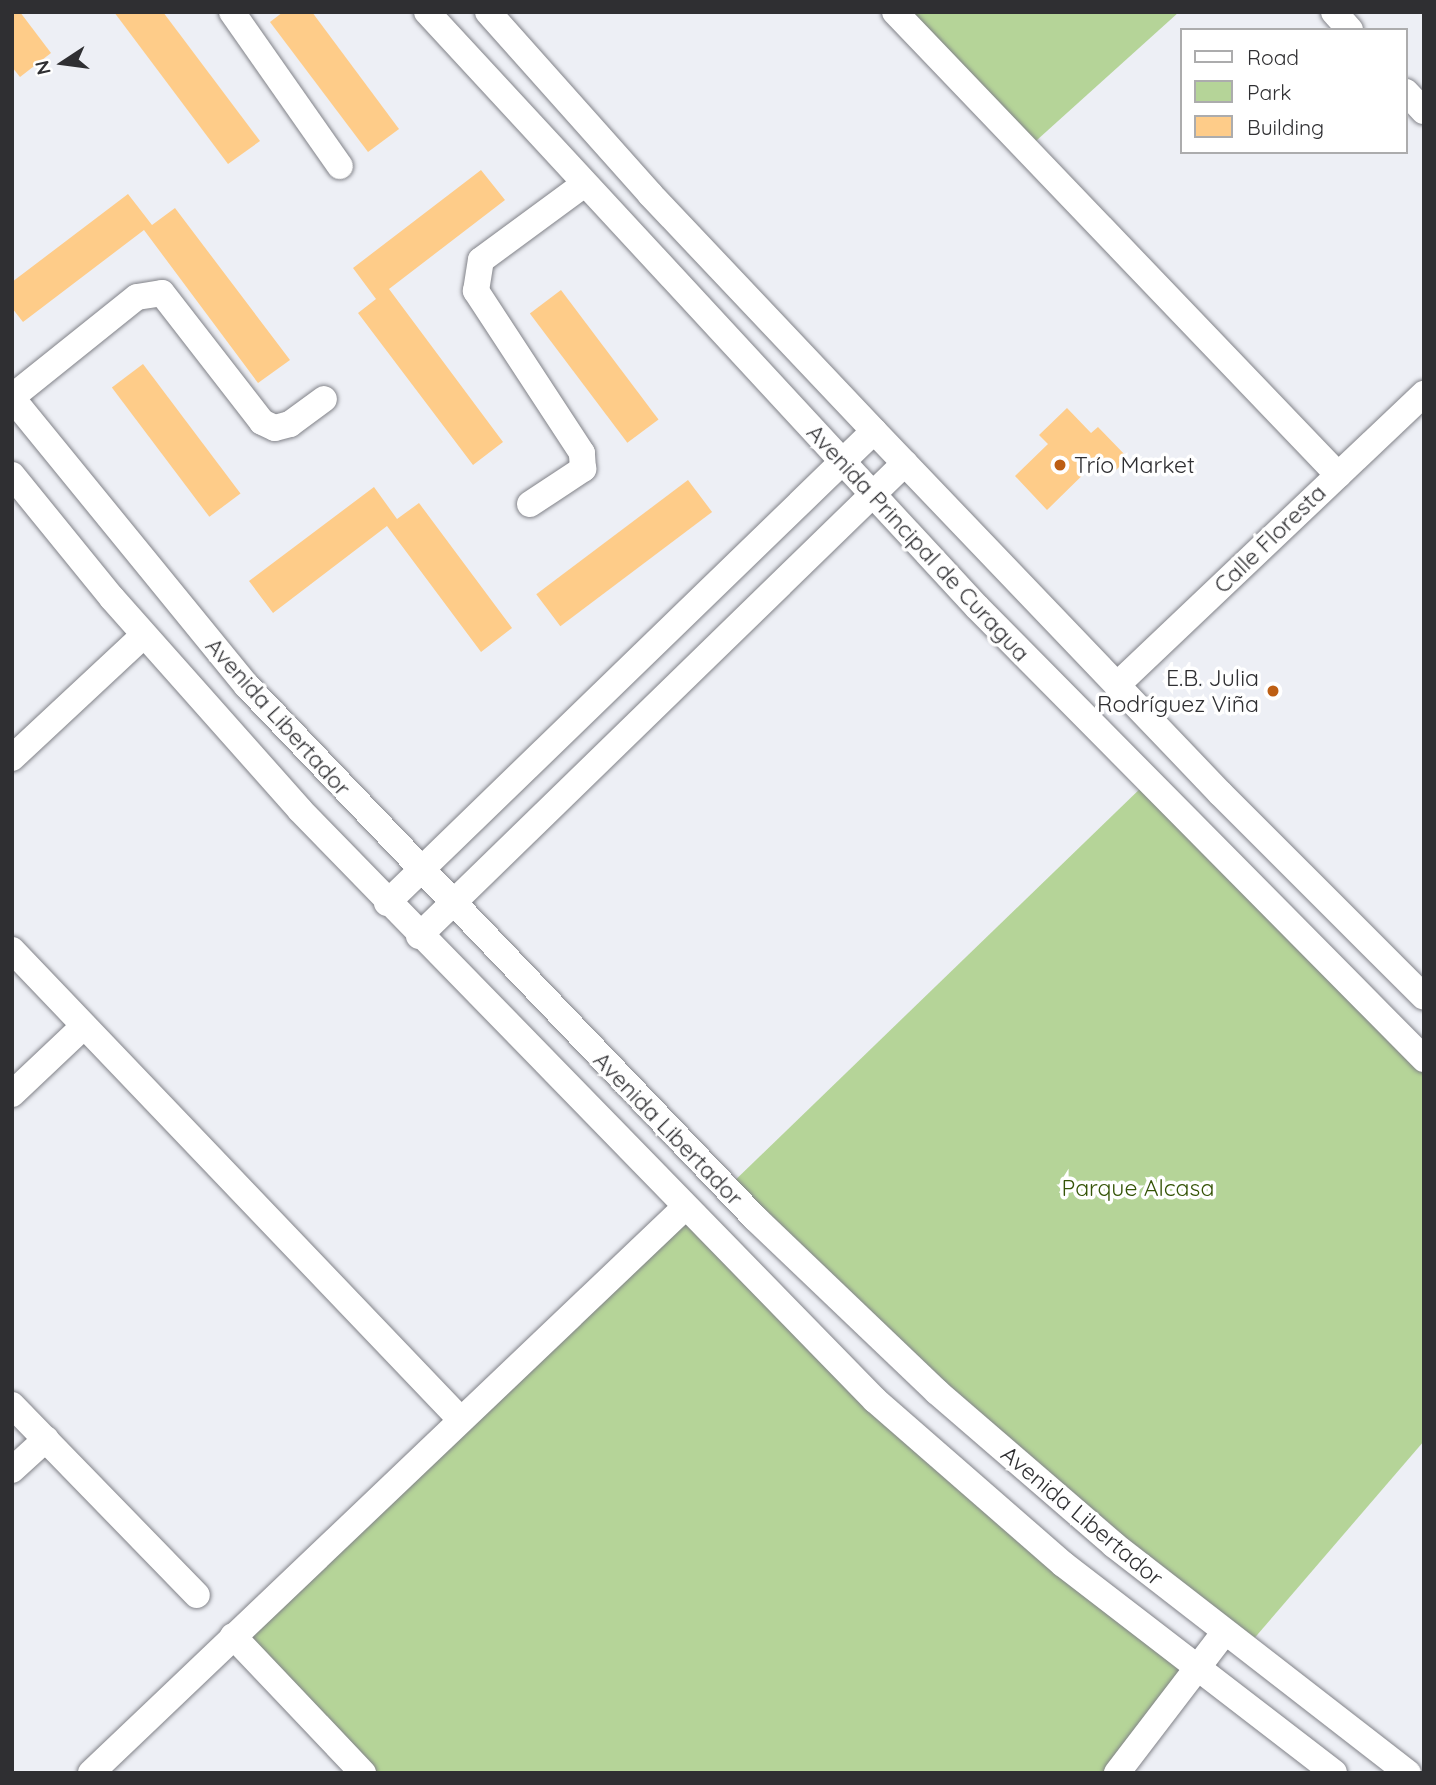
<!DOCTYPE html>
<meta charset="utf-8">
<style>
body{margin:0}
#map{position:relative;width:1436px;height:1785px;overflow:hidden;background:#edeff5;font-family:Quicksand,sans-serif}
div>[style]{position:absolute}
.green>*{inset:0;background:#b5d498}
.building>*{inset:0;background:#fecc89;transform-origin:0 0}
.roads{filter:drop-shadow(0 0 2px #818288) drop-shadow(0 0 2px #818288)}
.street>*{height:26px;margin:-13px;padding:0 13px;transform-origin:13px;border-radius:13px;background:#fff}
.dots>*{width:19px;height:19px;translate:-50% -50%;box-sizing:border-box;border:4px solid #fff;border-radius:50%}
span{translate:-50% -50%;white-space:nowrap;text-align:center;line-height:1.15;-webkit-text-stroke:7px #fff;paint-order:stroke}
.poi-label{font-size:23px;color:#2f2f32}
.left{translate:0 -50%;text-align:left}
.right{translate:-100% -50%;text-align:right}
.street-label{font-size:23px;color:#2f2f32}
.park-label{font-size:23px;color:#355407}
.frame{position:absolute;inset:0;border:14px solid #2f2f32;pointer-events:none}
.legend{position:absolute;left:1180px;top:28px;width:228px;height:126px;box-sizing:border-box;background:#fff;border:2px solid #acacad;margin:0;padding:9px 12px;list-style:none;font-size:21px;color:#2f2f32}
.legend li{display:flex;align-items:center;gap:14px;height:35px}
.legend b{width:35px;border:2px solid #acacad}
.north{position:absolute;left:28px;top:28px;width:70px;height:70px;-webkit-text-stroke:5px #fff;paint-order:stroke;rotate:257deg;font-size:19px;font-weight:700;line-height:28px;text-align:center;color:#2f2f32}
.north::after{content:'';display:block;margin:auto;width:24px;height:32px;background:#2f2f32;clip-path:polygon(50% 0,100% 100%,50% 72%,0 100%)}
</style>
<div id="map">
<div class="green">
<div style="clip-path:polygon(895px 12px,1179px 12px,1027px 149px)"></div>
<div style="clip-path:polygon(1146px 783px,1424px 1059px,1424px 1441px,1245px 1649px,726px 1189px)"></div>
<div style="clip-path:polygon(684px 1208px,826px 1352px,1198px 1668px,1117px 1773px,363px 1773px,233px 1636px)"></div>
</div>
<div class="building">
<div style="clip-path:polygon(12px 12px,20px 12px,51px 53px,20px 77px,12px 67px)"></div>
<div style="clip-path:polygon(114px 12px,163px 12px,260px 141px,228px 164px)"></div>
<div style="clip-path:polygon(283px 12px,312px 12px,399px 129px,368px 152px,270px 22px)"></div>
<div style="clip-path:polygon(481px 170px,505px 200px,389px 289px,503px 442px,473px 465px,358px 313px,376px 299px,353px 268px)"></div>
<div style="clip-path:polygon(128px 194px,152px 225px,175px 208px,290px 360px,258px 383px,144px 230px,23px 322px,12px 308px,12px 282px)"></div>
<div style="left:561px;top:290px;width:162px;height:39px;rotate:53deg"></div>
<div style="left:143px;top:364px;width:162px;height:39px;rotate:53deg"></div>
<div style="clip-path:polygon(1067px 408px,1091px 433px,1098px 427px,1128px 458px,1114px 472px,1101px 457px,1047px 510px,1015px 476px,1048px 444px,1039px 435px)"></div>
<div style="left:688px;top:480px;width:40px;height:190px;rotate:53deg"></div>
<div style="clip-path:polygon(374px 487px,397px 519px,419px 503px,512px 628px,481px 652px,387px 526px,273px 613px,249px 581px)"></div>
</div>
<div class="roads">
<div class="street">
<div style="left:232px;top:12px;width:188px;rotate:55deg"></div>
<div style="left:427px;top:12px;width:810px;rotate:47.25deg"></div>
<div style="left:977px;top:607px;width:636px;rotate:45.32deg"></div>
<div style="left:488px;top:12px;width:244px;rotate:48.3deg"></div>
<div style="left:650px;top:194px;width:326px;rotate:46.6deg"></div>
<div style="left:874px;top:431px;width:501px;rotate:46.29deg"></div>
<div style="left:1220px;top:793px;width:288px;rotate:45deg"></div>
<div style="left:895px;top:12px;width:641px;rotate:46.26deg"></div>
<div style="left:1334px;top:12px;width:24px;rotate:48deg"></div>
<div style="left:1406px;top:92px;width:26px;rotate:47deg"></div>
<div style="left:12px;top:397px;width:160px;rotate:-38.7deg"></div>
<div style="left:137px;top:297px;width:25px;rotate:-9deg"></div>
<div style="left:162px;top:293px;width:163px;rotate:52.2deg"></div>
<div style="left:262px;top:422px;width:14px;rotate:25deg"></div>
<div style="left:275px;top:428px;width:16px;rotate:-15deg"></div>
<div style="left:290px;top:424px;width:42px;rotate:-36.3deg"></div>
<div style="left:12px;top:398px;width:372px;rotate:50.8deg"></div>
<div style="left:247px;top:686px;width:737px;rotate:46.32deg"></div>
<div style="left:756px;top:1219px;width:250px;rotate:43.7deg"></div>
<div style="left:937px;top:1392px;width:234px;rotate:40.8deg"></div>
<div style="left:1114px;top:1545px;width:372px;rotate:37.8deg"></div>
<div style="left:12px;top:475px;width:159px;rotate:50.9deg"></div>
<div style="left:112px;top:598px;width:283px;rotate:48.4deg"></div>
<div style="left:300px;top:810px;width:824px;rotate:45.74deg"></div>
<div style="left:875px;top:1400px;width:249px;rotate:41.1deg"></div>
<div style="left:1063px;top:1564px;width:342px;rotate:37.6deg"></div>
<div style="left:530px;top:504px;width:64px;rotate:-33.4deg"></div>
<div style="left:583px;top:469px;width:16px;rotate:-94deg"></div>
<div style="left:582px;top:453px;width:194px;rotate:-123.2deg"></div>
<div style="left:476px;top:291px;width:31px;rotate:-81deg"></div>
<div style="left:481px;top:260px;width:127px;rotate:-36.3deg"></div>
<div style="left:1117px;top:685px;width:423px;rotate:-43.5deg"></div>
<div style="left:12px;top:758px;width:180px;rotate:-43deg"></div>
<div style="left:387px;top:903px;width:678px;rotate:-44.1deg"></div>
<div style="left:419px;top:936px;width:678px;rotate:-44.22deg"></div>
<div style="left:12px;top:950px;width:650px;rotate:46.31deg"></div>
<div style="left:12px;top:1094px;width:99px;rotate:-43.4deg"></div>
<div style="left:12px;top:1405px;width:265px;rotate:45.8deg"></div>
<div style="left:12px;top:1470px;width:46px;rotate:-42.4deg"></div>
<div style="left:233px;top:1636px;width:189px;rotate:46.5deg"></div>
<div style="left:91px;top:1773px;width:819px;rotate:-43.61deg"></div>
<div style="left:1117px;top:1773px;width:176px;rotate:-52.6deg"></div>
</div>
</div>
<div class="dots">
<div style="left:1060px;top:465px;background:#bd5e13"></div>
<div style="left:1273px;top:691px;background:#bd5e13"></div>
</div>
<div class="poi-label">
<span class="left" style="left:1074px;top:465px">Trío Market</span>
<span class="right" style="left:1259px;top:691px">E.B. Julia<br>Rodríguez Viña</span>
</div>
<div class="street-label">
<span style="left:1270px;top:539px;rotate:-44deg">Calle Floresta</span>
<span style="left:918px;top:543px;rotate:47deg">Avenida Principal de Curagua</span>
<span style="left:278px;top:717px;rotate:48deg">Avenida Libertador</span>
<span style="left:668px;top:1129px;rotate:46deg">Avenida Libertador</span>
<span style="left:1082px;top:1516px;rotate:40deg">Avenida Libertador</span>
</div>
<div class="park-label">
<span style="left:1138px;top:1188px">Parque Alcasa</span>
</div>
<div class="frame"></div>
<ul class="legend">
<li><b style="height:9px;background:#fff"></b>Road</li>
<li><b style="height:19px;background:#b5d498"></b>Park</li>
<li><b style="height:19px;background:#fecc89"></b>Building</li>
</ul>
<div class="north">N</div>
</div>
